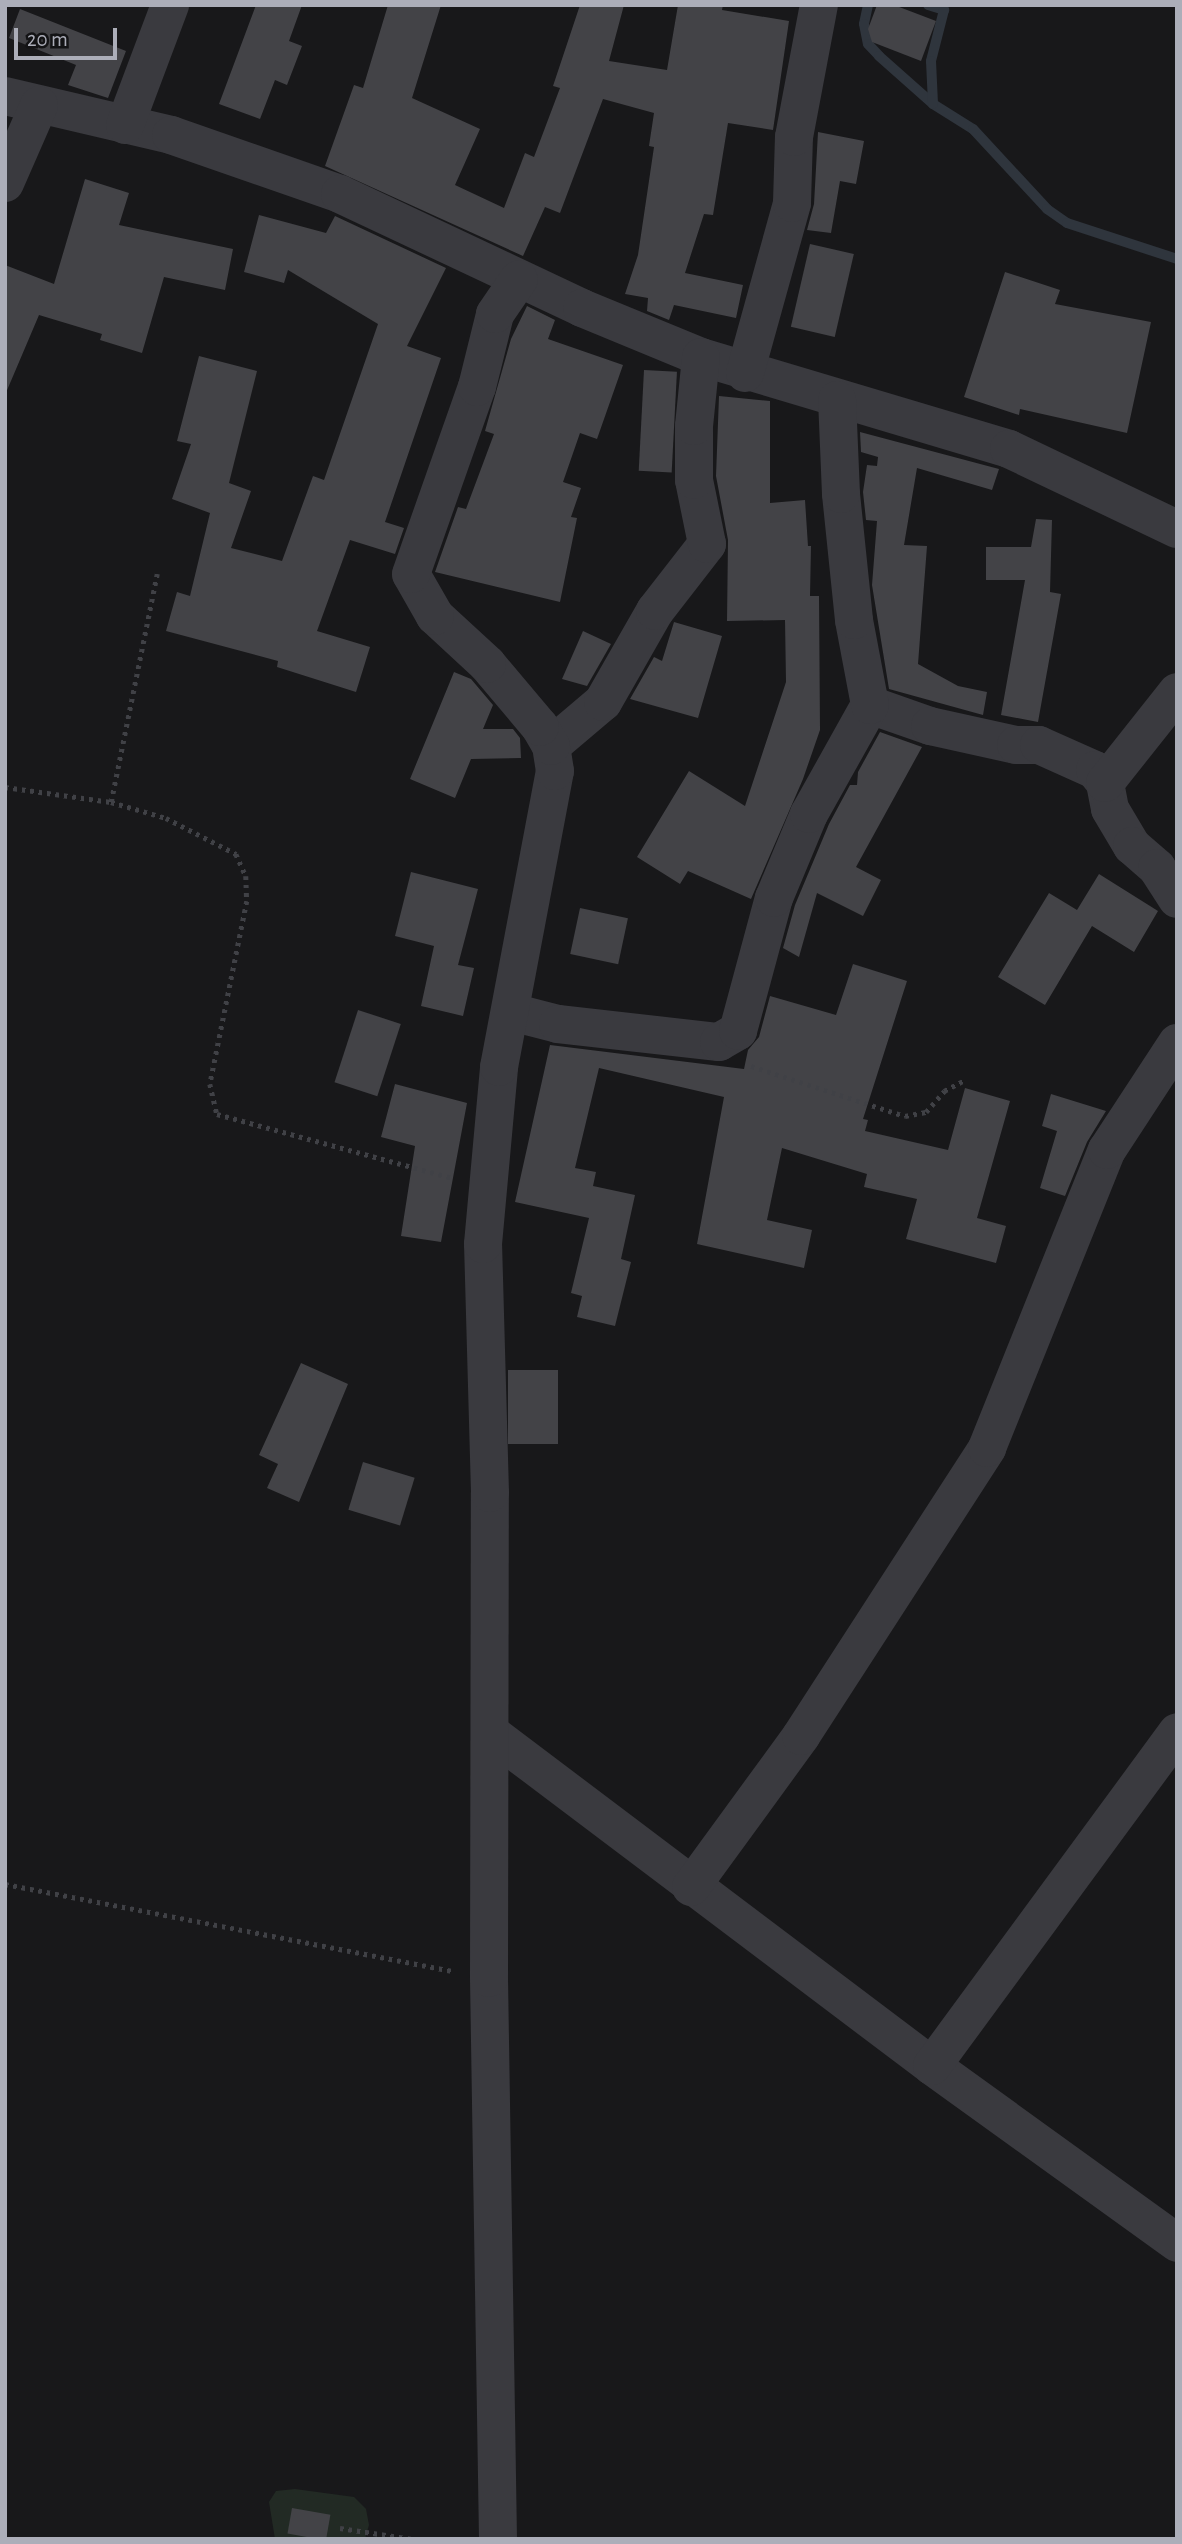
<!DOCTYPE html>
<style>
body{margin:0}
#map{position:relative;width:1182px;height:2544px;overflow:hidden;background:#18181a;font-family:"Alegreya Sans",sans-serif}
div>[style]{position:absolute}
.green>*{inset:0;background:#222a24}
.stream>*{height:10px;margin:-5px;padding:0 5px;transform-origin:5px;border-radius:5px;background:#2f353d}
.building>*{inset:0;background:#434347;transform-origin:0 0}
.path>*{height:4.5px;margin-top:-2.25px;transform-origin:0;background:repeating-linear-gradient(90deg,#404146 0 3.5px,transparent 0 8.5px)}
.minor>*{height:38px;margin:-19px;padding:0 19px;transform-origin:19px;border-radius:19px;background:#3a3a3f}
span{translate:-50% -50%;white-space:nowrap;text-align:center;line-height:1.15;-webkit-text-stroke:7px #131315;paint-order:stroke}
.frame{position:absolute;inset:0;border:7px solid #acaeb9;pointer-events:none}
.scale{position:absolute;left:14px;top:28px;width:103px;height:32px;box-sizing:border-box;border:4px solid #acaeb9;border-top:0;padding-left:9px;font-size:21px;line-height:24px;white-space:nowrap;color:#acaeb9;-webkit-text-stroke:5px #131315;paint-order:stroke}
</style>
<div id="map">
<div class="green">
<div style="clip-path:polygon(295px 2489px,354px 2497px,366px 2509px,369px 2525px,365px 2539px,275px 2539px,269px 2502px,276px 2491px)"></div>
</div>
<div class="stream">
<div style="left:868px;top:5px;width:19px;rotate:102deg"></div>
<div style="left:864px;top:24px;width:20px;rotate:79deg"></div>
<div style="left:868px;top:44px;width:16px;rotate:47deg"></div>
<div style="left:879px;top:56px;width:72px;rotate:41.6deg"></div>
<div style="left:933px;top:104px;width:47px;rotate:32deg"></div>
<div style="left:973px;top:129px;width:109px;rotate:47.2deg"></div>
<div style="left:1047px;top:209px;width:24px;rotate:35deg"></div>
<div style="left:1067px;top:223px;width:116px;rotate:18.1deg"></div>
<div style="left:928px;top:5px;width:17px;rotate:17deg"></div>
<div style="left:944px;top:10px;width:53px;rotate:104.3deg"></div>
<div style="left:931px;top:61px;width:43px;rotate:87.3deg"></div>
</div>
<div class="building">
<div style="clip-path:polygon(256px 5px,302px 5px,289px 41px,302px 46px,287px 85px,275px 80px,260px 119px,219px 104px)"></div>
<div style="clip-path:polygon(388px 5px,441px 5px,412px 98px,480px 129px,455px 185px,504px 208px,525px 153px,534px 157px,560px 88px,553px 86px,580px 5px,624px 5px,609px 61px,667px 70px,678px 5px,723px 5px,722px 10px,789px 21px,773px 130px,728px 123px,713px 215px,704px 214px,685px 273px,743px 285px,736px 318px,674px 305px,669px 320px,647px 311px,648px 298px,625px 294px,638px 255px,654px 147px,649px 146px,654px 113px,603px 99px,560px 213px,545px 207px,523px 256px,325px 166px,354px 85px,363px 88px)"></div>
<div style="clip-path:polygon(877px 5px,894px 5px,936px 21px,921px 61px,872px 42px,868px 29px)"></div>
<div style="clip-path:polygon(20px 9px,126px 51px,108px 98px,68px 85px,76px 65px,9px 38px)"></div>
<div style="clip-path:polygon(818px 132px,864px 141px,856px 184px,840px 181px,831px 233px,807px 230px,814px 204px)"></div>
<div style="clip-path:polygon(85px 179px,129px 193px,119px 225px,233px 249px,225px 290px,164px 277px,142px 353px,100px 340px,102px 334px,39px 315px,5px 395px,5px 265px,54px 284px)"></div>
<div style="clip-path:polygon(259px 215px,326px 233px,335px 216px,446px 268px,407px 346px,441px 358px,385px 522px,404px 528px,395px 554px,350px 540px,317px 631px,370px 647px,356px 692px,277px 667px,278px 661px,166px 631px,177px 592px,190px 596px,210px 513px,172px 499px,191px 444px,177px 441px,199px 356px,257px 371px,229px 483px,251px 491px,231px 548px,282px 561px,313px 476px,324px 480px,378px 324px,288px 270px,284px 283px,244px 272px)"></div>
<div style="left:810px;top:244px;width:45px;height:85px;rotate:13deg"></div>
<div style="clip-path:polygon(1005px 272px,1060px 290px,1055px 304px,1151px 322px,1127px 433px,1020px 409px,1019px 415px,964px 397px)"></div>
<div style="clip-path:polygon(527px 306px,555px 320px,548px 339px,623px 365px,597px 439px,580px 433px,563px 482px,581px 488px,571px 517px,577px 518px,560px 602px,435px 572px,458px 507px,466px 509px,494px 434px,485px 431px,511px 339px)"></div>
<div style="left:644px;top:370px;width:33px;height:101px;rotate:3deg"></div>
<div style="clip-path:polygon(719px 396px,770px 401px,770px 503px,805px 500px,808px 546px,811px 546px,810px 596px,819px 596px,820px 730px,803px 779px,751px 899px,688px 871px,680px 884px,637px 857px,689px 771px,745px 806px,786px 682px,785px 620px,727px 621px,728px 540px,716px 476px)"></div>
<div style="clip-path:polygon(860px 432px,999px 469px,992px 490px,917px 468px,904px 545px,927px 546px,918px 664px,958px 686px,987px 692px,983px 715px,889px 689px,872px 585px,877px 521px,866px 520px,863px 492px,867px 465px,877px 466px,878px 457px,861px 452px)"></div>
<div style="clip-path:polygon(1036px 519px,1052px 520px,1050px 592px,1061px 594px,1038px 722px,1001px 715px,1025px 580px,986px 580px,986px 547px,1031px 547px)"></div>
<div style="clip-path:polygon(674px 622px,722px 636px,698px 718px,630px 699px,654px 657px,662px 661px)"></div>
<div style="clip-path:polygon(583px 631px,611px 644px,587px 686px,562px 679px)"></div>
<div style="clip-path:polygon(454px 672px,471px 679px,493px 705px,483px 729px,513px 729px,520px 738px,521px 758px,471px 759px,455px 798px,410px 779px)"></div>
<div style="clip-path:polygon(880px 732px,922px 747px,856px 867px,881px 880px,863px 916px,817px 893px,799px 957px,783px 948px,795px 905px,829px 824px,850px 785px,857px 785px,858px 772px)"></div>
<div style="clip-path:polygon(411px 872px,478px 889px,458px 965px,474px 968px,463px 1016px,421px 1006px,434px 946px,395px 936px)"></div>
<div style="clip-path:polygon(1099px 874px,1158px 911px,1134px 952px,1092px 926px,1045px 1005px,998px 977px,1049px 893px,1077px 910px)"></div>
<div style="left:580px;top:908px;width:49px;height:47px;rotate:12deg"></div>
<div style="clip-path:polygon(853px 964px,907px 981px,863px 1119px,868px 1120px,865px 1131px,948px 1150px,965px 1088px,1010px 1101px,977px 1218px,1006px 1226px,996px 1263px,906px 1239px,917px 1199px,864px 1187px,867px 1174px,782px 1148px,767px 1220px,812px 1230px,804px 1268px,697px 1244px,724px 1097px,599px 1068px,575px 1168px,596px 1172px,593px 1186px,635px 1195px,621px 1259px,631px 1262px,615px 1326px,577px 1317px,582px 1296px,571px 1293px,589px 1218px,515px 1202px,550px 1045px,744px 1069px,748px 1050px,759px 1037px,770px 996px,836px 1015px)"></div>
<div style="left:358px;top:1010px;width:45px;height:76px;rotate:18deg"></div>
<div style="clip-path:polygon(395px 1084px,467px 1103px,441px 1242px,401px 1236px,415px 1146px,381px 1137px)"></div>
<div style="clip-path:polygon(1051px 1094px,1106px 1111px,1087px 1142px,1065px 1196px,1040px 1188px,1057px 1131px,1042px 1126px)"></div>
<div style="clip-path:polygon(301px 1363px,348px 1384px,299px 1502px,267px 1488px,278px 1464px,259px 1455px)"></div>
<div style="left:508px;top:1370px;width:50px;height:74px"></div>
<div style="left:363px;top:1462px;width:54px;height:50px;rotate:17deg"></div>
<div style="left:292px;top:2508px;width:39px;height:26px;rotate:10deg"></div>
</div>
<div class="path">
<div style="left:5px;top:787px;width:107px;rotate:8.1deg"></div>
<div style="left:111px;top:802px;width:57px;rotate:16.2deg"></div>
<div style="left:166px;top:818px;width:79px;rotate:27.2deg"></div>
<div style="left:236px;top:854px;width:24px;rotate:66deg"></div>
<div style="left:246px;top:876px;width:25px;rotate:88deg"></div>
<div style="left:247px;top:901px;width:187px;rotate:101.4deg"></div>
<div style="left:210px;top:1084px;width:31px;rotate:77deg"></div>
<div style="left:217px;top:1114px;width:244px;rotate:15.2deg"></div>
<div style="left:111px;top:802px;width:233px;rotate:-78.6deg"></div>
<div style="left:751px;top:1066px;width:162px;rotate:18deg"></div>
<div style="left:905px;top:1116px;width:21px;rotate:-11deg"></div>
<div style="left:926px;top:1112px;width:28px;rotate:-49deg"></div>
<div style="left:944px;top:1091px;width:21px;rotate:-28deg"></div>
<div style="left:5px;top:1884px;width:457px;rotate:11deg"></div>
<div style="left:340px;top:2528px;width:73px;rotate:8.7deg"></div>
</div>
<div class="minor">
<div style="left:5px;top:96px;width:171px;rotate:13.2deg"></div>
<div style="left:171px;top:135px;width:179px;rotate:19.2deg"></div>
<div style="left:340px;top:194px;width:268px;rotate:25.2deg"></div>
<div style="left:582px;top:308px;width:129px;rotate:22.4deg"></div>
<div style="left:701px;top:357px;width:321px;rotate:16.6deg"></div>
<div style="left:1009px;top:449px;width:186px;rotate:25.5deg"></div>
<div style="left:125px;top:125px;width:128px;rotate:-69.4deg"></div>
<div style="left:5px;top:183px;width:85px;rotate:-66.4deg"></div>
<div style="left:745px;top:373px;width:176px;rotate:-74.5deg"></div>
<div style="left:792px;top:203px;width:66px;rotate:-88.3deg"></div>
<div style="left:794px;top:137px;width:134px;rotate:-79.3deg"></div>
<div style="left:870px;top:705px;width:64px;rotate:19.3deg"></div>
<div style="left:930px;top:726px;width:88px;rotate:12.5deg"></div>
<div style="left:1016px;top:745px;width:23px"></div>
<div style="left:1039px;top:745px;width:61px;rotate:24.1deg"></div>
<div style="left:1095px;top:770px;width:16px;rotate:52deg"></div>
<div style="left:1105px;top:783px;width:26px;rotate:79deg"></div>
<div style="left:1110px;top:809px;width:43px;rotate:59.3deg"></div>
<div style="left:1132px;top:846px;width:33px;rotate:41deg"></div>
<div style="left:1157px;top:868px;width:37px;rotate:57deg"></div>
<div style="left:551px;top:746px;width:68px;rotate:-40.2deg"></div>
<div style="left:603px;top:702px;width:105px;rotate:-60.3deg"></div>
<div style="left:655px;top:611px;width:85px;rotate:-52.2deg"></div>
<div style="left:707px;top:544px;width:65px;rotate:-101.5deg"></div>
<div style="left:694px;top:480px;width:54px;rotate:-90deg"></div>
<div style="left:694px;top:426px;width:69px;rotate:-84.2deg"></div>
<div style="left:1105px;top:783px;width:116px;rotate:-51.6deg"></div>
<div style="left:511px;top:1012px;width:49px;rotate:14.3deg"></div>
<div style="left:558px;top:1024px;width:162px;rotate:6.4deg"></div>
<div style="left:719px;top:1042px;width:22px;rotate:-30deg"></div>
<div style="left:738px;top:1031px;width:138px;rotate:-74.9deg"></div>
<div style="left:774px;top:898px;width:91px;rotate:-67.4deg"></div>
<div style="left:809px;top:814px;width:125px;rotate:-60.8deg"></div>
<div style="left:870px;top:705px;width:86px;rotate:-100.7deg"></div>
<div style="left:854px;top:620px;width:127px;rotate:-95.9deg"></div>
<div style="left:841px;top:494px;width:94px;rotate:-92.4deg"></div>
<div style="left:492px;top:1734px;width:551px;rotate:37.04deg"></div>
<div style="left:932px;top:2066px;width:302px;rotate:35.8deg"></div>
<div style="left:691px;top:1887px;width:187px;rotate:-53.9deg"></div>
<div style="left:801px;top:1736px;width:343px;rotate:-57.1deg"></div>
<div style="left:987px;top:1448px;width:321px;rotate:-68.1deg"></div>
<div style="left:1107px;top:1150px;width:128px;rotate:-56.8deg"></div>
<div style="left:932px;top:2066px;width:414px;rotate:-53.7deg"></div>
<div style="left:498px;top:2539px;width:561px;rotate:-90.92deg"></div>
<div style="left:489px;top:1978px;width:485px;rotate:-89.9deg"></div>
<div style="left:490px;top:1493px;width:249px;rotate:-91.6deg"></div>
<div style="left:483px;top:1244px;width:178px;rotate:-84.8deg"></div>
<div style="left:499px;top:1067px;width:301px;rotate:-79.3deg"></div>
<div style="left:555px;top:771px;width:25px;rotate:-99deg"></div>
<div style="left:551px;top:746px;width:22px;rotate:-120deg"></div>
<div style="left:540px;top:727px;width:82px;rotate:-130.1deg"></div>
<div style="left:487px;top:664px;width:71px;rotate:-137.3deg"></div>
<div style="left:435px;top:616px;width:48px;rotate:-119.7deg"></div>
<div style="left:411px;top:574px;width:198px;rotate:-70.6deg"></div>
<div style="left:477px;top:387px;width:75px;rotate:-76.1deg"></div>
<div style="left:495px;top:314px;width:42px;rotate:-55.6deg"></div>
</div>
<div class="frame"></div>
<div class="scale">20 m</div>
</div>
